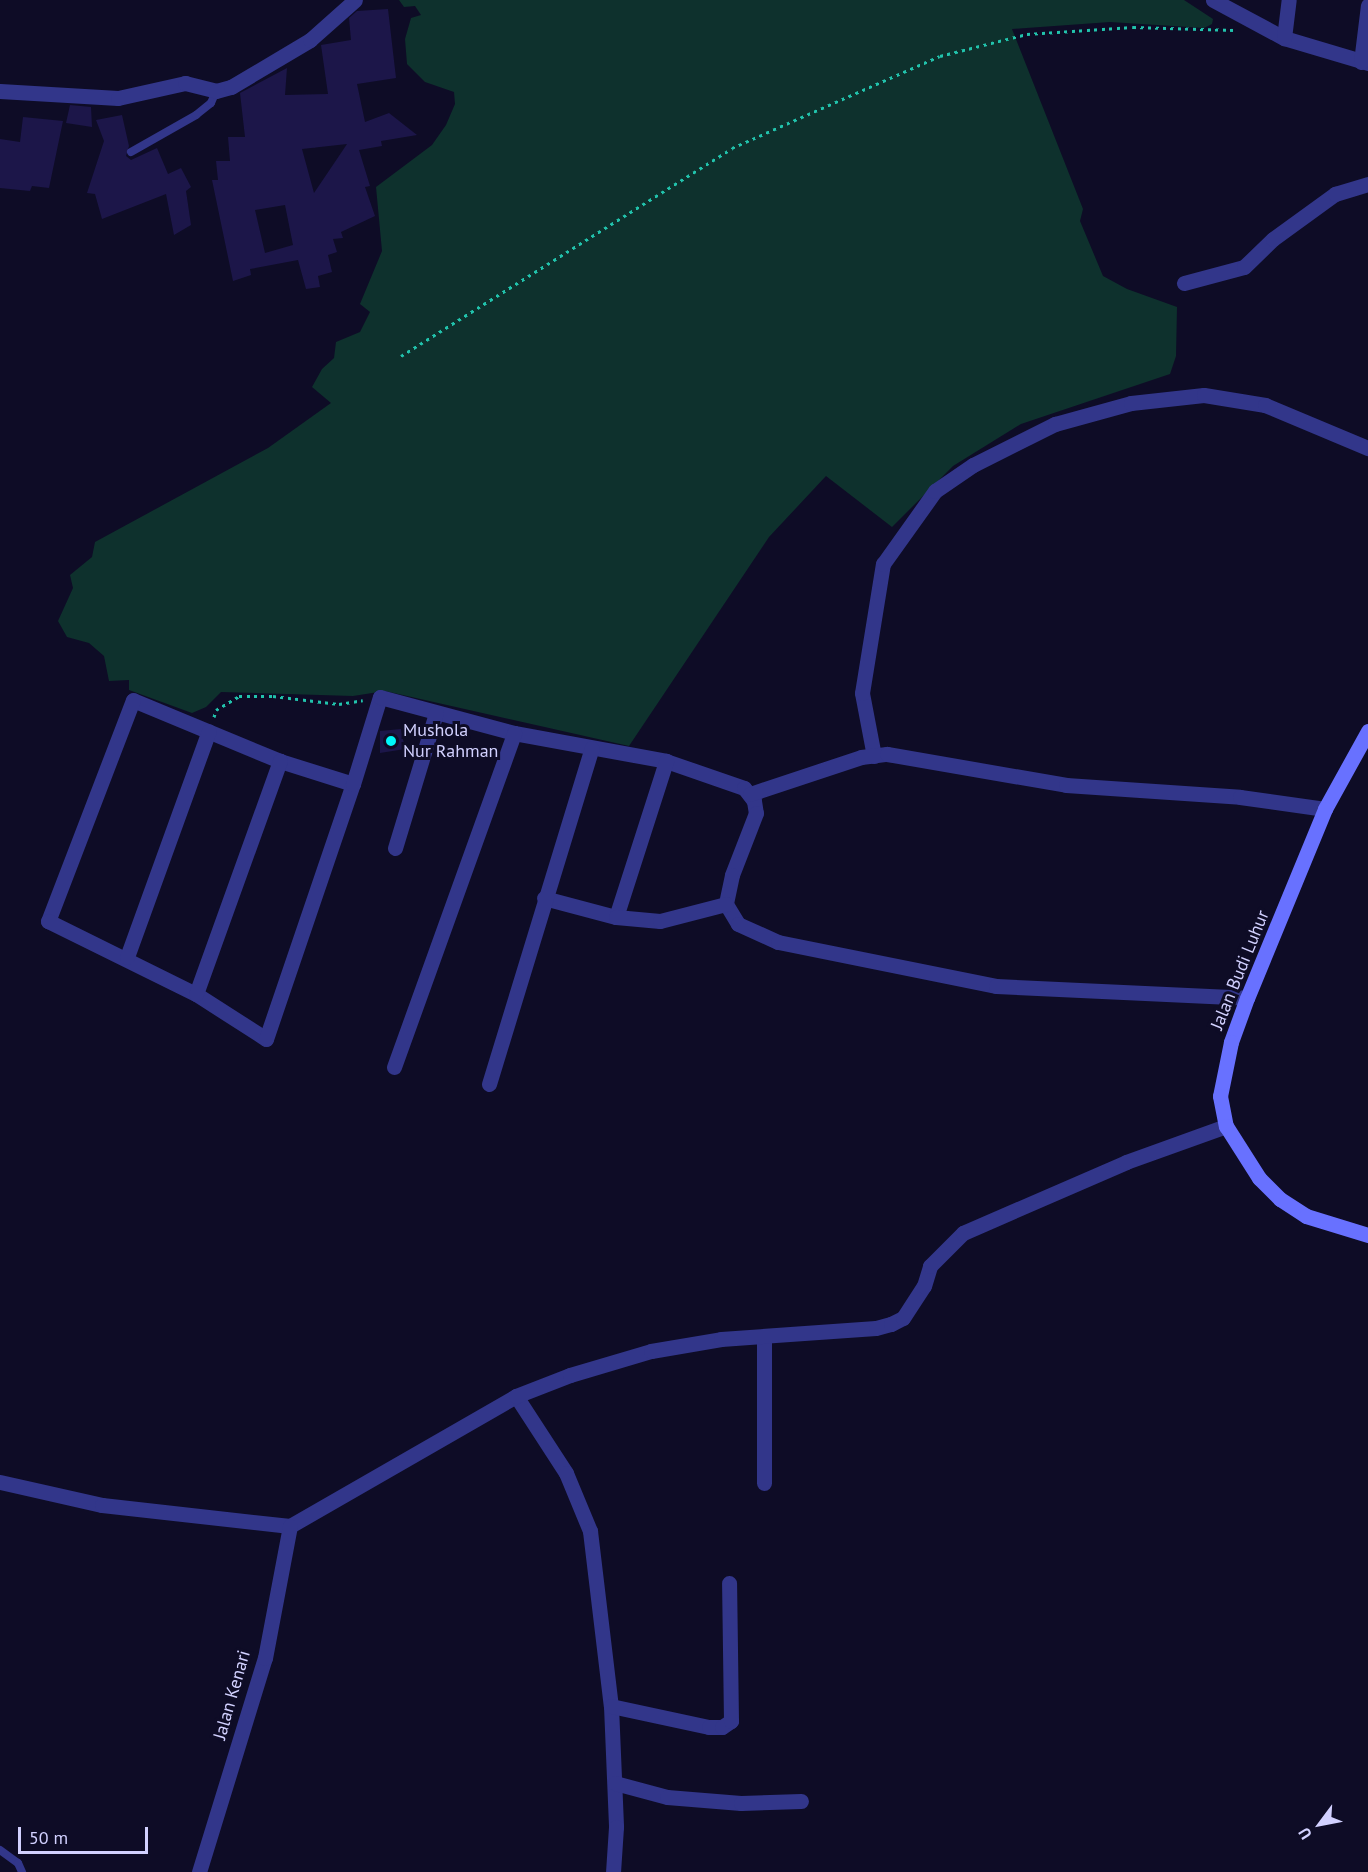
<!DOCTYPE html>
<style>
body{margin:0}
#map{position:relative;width:1368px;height:1872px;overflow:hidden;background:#0e0c26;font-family:"PT Sans",sans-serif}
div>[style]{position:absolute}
.green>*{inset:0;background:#0e312d}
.building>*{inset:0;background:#1c1649}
.path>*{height:3px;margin-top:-1.5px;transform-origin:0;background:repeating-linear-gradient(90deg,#21c3ac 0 3px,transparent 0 7.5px)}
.lane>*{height:8px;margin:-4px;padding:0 4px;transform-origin:4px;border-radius:4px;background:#32368a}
.street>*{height:15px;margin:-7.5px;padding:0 7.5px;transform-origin:7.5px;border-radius:7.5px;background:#32368a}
.secondary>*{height:15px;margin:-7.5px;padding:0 7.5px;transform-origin:7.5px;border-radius:7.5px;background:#6871ff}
.dots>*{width:16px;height:16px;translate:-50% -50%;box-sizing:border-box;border:3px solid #0e0c26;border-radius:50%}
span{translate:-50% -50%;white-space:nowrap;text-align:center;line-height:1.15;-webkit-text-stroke:6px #0e0c26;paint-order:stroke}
.poi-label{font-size:18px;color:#d2d1ff}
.left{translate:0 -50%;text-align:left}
.street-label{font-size:18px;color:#d2d1ff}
.north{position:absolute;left:1290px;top:1794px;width:60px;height:60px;-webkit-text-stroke:4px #0e0c26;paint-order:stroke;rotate:238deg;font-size:16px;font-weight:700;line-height:24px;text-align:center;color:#d2d1ff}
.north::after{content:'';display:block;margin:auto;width:21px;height:27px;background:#d2d1ff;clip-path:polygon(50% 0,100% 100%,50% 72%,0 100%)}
.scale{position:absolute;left:18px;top:1827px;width:130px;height:27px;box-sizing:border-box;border:3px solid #d2d1ff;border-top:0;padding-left:8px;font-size:18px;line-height:21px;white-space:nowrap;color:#d2d1ff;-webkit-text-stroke:4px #0e0c26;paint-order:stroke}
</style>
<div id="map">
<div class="green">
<div style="clip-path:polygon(399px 0,1184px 0,1213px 19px,1212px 24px,1204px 28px,1110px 22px,1012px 29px,1083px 209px,1080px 221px,1103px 276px,1127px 289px,1177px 307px,1176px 356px,1170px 374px,1021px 424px,953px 466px,892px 527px,826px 476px,769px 537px,629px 746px,385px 691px,353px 696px,221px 692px,206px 707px,192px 713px,129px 690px,129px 680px,109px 681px,104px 656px,89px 643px,67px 637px,58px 621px,73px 588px,70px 575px,92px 557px,95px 542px,268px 448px,331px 403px,312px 387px,322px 369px,334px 358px,336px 342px,360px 332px,370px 312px,360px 304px,382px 251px,376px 187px,432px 145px,446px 125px,455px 104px,454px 92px,425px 82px,407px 64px,405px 39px,411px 18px,421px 15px,415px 6px,404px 7px)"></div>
</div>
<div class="building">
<div style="clip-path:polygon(evenodd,388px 9px,396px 78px,357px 84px,365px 122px,389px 113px,417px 135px,381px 141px,382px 146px,359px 150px,370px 186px,365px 187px,375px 216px,341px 232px,343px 238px,333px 239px,337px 252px,328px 255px,332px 272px,318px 276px,320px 287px,306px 289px,298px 260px,250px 269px,251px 275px,233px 281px,212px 180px,218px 180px,216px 161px,230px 161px,228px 137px,245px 137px,240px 93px,287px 68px,285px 95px,328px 94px,321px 45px,351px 40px,349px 18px,357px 11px,388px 9px,347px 144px,341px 153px,314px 193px,302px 149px,347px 144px,388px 9px,285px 205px,293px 245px,265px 253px,255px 210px,285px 205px)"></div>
<div style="clip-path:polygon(70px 105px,91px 107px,92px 127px,66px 123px)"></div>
<div style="clip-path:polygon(122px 115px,129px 146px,126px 156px,131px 160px,157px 148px,168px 174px,181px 168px,191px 187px,186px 191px,191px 225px,174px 235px,166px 194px,102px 219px,95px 194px,87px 193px,104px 141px,96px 120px)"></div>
<div style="clip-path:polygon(23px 117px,63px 121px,49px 188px,32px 186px,30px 191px,0 188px,0 139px,20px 142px)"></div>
<div style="clip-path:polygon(401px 729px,405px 749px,380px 753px,380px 731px)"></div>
</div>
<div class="path">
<div style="left:401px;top:356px;width:391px;rotate:-32.1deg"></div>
<div style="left:732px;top:148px;width:227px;rotate:-23.9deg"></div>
<div style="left:940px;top:56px;width:90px;rotate:-14.2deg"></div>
<div style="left:1027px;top:34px;width:106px;rotate:-3.8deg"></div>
<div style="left:1133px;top:27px;width:101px;rotate:1.7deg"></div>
<div style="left:214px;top:717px;width:7px;rotate:-74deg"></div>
<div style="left:216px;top:710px;width:27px;rotate:-31deg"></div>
<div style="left:239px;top:696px;width:34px"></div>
<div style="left:273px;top:696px;width:66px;rotate:6.9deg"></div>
<div style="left:339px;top:704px;width:24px;rotate:-9deg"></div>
</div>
<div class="lane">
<div style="left:131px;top:152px;width:75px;rotate:-29.6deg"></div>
<div style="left:196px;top:115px;width:19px;rotate:-39deg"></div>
<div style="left:211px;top:103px;width:13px;rotate:-67deg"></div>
<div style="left:0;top:1850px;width:22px;rotate:36deg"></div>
<div style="left:18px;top:1863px;width:10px;rotate:66deg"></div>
</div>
<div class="street">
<div style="left:1213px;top:0;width:81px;rotate:28.2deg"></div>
<div style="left:1284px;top:38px;width:88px;rotate:16.6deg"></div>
<div style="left:1284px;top:38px;width:38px;rotate:-83deg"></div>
<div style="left:1361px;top:62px;width:57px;rotate:-83deg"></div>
<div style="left:0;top:91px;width:118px;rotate:3.4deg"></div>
<div style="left:118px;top:98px;width:69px;rotate:-12.6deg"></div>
<div style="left:185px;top:83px;width:32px;rotate:14deg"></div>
<div style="left:216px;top:91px;width:16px;rotate:-15deg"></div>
<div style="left:231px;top:87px;width:92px;rotate:-30.7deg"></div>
<div style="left:310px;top:40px;width:60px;rotate:-41.6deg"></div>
<div style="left:1184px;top:283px;width:62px;rotate:-14.9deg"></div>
<div style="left:1244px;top:267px;width:40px;rotate:-44deg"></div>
<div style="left:1273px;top:239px;width:77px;rotate:-36deg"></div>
<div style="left:1335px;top:194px;width:34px;rotate:-17deg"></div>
<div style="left:874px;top:756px;width:64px;rotate:-100.8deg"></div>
<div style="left:862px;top:693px;width:131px;rotate:-80.8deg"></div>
<div style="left:883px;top:564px;width:90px;rotate:-54.5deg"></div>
<div style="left:935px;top:491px;width:46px;rotate:-34.4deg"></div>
<div style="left:973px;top:465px;width:92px;rotate:-26.6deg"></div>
<div style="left:1055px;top:424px;width:79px;rotate:-15.4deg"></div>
<div style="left:1131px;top:403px;width:73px;rotate:-6.3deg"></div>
<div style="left:1204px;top:395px;width:62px;rotate:9.3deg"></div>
<div style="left:1265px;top:405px;width:112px;rotate:22.7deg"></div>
<div style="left:353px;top:784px;width:77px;rotate:-162.5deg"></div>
<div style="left:280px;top:761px;width:159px;rotate:-157.5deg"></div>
<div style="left:133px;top:700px;width:237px;rotate:111deg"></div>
<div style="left:48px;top:921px;width:165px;rotate:26.3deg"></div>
<div style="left:196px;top:994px;width:83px;rotate:32.7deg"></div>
<div style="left:266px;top:1039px;width:269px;rotate:-71.2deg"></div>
<div style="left:353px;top:784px;width:91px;rotate:-72.8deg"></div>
<div style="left:380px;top:697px;width:139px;rotate:15deg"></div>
<div style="left:514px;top:733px;width:155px;rotate:10.4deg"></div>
<div style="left:666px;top:761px;width:83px;rotate:19.1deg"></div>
<div style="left:744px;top:788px;width:16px;rotate:52deg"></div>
<div style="left:754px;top:801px;width:12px;rotate:81deg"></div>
<div style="left:756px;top:813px;width:66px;rotate:111.2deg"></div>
<div style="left:732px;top:875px;width:30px;rotate:102deg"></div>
<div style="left:726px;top:904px;width:23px;rotate:59deg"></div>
<div style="left:738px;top:924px;width:44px;rotate:24.2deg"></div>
<div style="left:778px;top:942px;width:222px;rotate:11.4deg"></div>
<div style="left:996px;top:986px;width:251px;rotate:2.7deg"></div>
<div style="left:750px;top:794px;width:117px;rotate:-18.4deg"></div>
<div style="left:861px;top:757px;width:26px;rotate:-7deg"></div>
<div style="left:887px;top:754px;width:182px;rotate:9.8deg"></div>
<div style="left:1066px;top:785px;width:174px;rotate:3.9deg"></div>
<div style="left:1240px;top:797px;width:86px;rotate:8deg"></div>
<div style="left:395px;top:848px;width:141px;rotate:-73.1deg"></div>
<div style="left:544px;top:898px;width:74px;rotate:14.8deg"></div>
<div style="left:616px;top:917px;width:164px;rotate:-72.2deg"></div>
<div style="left:616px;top:917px;width:44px;rotate:5.2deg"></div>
<div style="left:660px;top:921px;width:68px;rotate:-14.4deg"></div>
<div style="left:127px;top:957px;width:240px;rotate:-70.1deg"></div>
<div style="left:196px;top:994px;width:248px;rotate:-70.2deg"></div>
<div style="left:394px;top:1067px;width:355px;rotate:-70.2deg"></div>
<div style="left:489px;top:1084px;width:351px;rotate:-73deg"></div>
<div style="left:764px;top:1336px;width:147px;rotate:90deg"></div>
<div style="left:516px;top:1396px;width:92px;rotate:57deg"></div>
<div style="left:566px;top:1473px;width:63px;rotate:67.5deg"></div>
<div style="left:590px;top:1531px;width:176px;rotate:83.2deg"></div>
<div style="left:611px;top:1706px;width:121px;rotate:87.6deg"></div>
<div style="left:616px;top:1827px;width:45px;rotate:93.8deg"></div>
<div style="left:0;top:1482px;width:105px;rotate:12.7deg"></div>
<div style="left:102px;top:1505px;width:189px;rotate:6.4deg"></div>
<div style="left:290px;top:1526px;width:261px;rotate:-29.9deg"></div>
<div style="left:516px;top:1396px;width:58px;rotate:-21.3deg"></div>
<div style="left:570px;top:1375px;width:84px;rotate:-16.5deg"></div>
<div style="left:651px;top:1351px;width:71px;rotate:-9.7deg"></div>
<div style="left:721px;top:1339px;width:155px;rotate:-4.1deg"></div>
<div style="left:876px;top:1328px;width:16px;rotate:-15deg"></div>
<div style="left:891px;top:1324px;width:13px;rotate:-27deg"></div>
<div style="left:903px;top:1318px;width:38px;rotate:-57deg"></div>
<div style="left:924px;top:1286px;width:21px;rotate:-73deg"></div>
<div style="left:930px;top:1266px;width:47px;rotate:-45deg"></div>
<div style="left:963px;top:1233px;width:178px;rotate:-23.5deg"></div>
<div style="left:1126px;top:1162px;width:106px;rotate:-19.8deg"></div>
<div style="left:611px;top:1706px;width:100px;rotate:12.1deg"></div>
<div style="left:709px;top:1727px;width:13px"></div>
<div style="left:722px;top:1727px;width:11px;rotate:-34deg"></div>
<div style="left:731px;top:1721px;width:138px;rotate:-90.8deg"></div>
<div style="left:615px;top:1783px;width:54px;rotate:15.1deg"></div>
<div style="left:667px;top:1797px;width:74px;rotate:4.6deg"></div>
<div style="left:741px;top:1803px;width:60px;rotate:-1.9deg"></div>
<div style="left:199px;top:1872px;width:224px;rotate:-72.9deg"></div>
<div style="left:265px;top:1658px;width:134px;rotate:-79.3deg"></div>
</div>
<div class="secondary">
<div style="left:1368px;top:731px;width:89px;rotate:118.9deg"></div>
<div style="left:1325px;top:809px;width:204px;rotate:112.4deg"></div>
<div style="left:1247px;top:998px;width:47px;rotate:110deg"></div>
<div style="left:1231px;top:1042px;width:55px;rotate:101.5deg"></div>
<div style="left:1220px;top:1096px;width:31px;rotate:79deg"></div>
<div style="left:1226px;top:1126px;width:62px;rotate:57.6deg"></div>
<div style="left:1259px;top:1178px;width:30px;rotate:45deg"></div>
<div style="left:1280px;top:1199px;width:31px;rotate:33deg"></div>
<div style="left:1306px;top:1216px;width:65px;rotate:17deg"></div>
</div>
<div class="dots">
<div style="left:391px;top:741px;background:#00f8fc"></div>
</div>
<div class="poi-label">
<span class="left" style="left:403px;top:741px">Mushola<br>Nur Rahman</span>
</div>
<div class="street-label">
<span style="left:1240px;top:970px;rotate:-68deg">Jalan Budi Luhur</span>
<span style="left:232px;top:1695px;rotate:-74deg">Jalan Kenari</span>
</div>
<div class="north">U</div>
<div class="scale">50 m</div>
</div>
